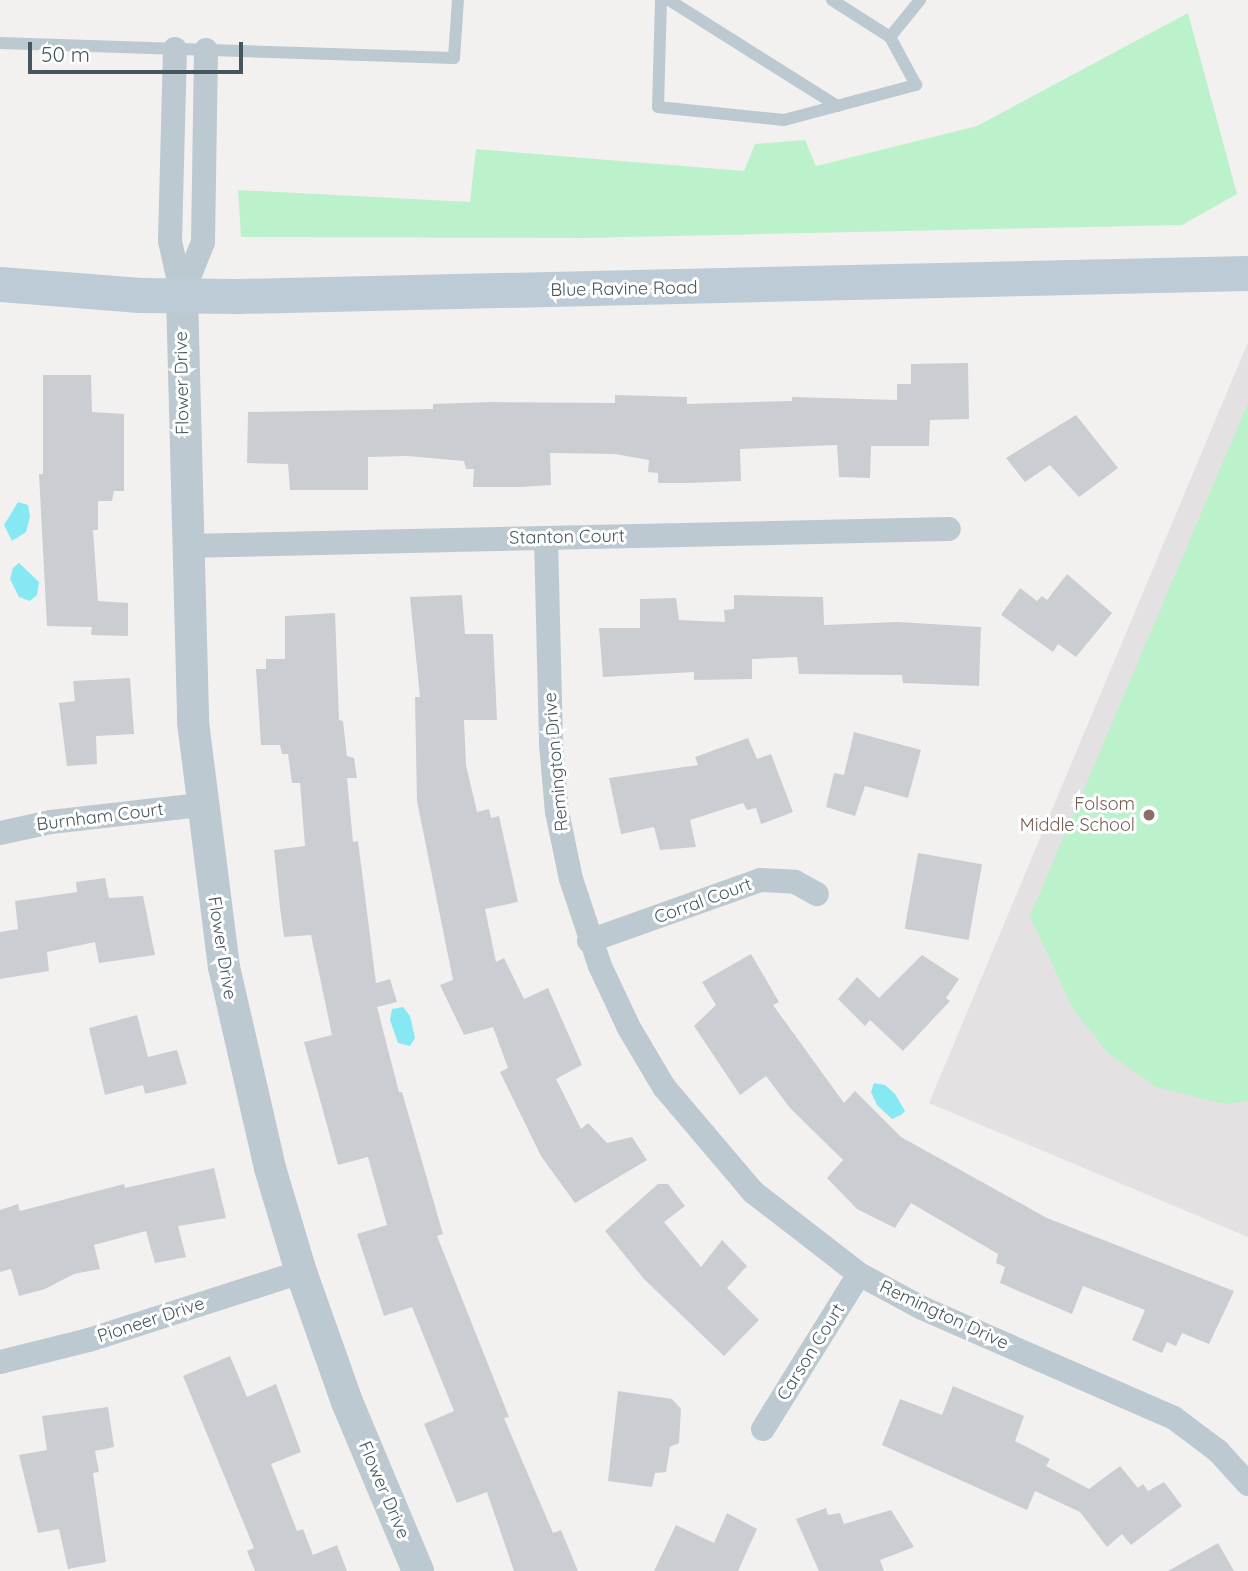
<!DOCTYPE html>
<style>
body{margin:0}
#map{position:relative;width:1248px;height:1571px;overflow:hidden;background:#f3f0f0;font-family:Quicksand,sans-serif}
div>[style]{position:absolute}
.education>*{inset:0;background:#e4e1e2}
.green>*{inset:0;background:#bcf2cb}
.water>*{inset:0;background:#86e8f2}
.building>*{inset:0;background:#caced3;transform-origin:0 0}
.service>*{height:12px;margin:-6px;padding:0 6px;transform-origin:6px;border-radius:6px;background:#bdc9d0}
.minor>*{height:24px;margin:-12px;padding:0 12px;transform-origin:12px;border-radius:12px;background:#bdc9d0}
.tertiary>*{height:32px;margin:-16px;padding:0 16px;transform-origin:16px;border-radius:16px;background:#bdc9d0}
.secondary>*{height:35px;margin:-17.5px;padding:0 17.5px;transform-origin:17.5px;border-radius:17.5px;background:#bccbd5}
.dots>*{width:19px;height:19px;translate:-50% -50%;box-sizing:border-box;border:4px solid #fff;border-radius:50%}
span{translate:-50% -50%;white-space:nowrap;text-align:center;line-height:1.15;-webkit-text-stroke:6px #fff;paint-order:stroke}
.street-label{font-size:18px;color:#46565f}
.education-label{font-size:18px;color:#785e54}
.right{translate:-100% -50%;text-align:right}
.scale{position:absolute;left:28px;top:42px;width:215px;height:32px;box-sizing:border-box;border:4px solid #46565f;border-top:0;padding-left:9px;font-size:21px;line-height:24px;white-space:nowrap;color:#46565f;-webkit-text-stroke:5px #fff;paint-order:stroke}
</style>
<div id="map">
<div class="education">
<div style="clip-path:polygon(1248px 342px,1248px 1237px,929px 1103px)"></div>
</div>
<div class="green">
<div style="clip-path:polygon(1188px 13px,1237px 194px,1182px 225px,582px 238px,241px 237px,238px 190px,470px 202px,476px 149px,744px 171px,755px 144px,805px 140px,816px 166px,977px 126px)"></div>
<div style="clip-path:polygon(1248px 403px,1248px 1101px,1225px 1104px,1156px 1087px,1108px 1053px,1074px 1011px,1030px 916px)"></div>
</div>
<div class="water">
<div style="clip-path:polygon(18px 502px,28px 505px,30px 517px,26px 532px,12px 541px,4px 525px)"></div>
<div style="clip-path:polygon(19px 563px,39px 582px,37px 595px,30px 601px,19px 597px,10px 579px,13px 568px)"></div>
<div style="clip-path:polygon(403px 1007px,410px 1016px,415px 1038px,410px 1046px,398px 1043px,390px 1020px,392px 1009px)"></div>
<div style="clip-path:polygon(874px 1083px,885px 1085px,895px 1094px,905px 1111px,901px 1115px,892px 1119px,877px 1105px,871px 1092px)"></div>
</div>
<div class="building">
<div style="clip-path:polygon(968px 363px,969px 419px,930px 420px,929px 446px,871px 446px,870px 478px,839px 477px,837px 445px,740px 449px,741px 481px,688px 483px,658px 483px,658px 473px,648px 472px,649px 460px,615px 454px,550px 453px,551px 485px,521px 487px,473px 487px,474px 469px,466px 469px,464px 461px,407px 456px,368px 457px,368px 490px,290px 490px,288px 464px,247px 463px,248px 412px,433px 409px,433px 404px,491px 402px,615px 403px,615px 395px,687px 397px,687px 404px,792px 401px,792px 397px,897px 400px,897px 384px,911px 384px,911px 364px)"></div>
<div style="clip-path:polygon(43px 375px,91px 375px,92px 412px,124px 414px,124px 491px,114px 491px,112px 501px,98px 501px,98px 530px,93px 530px,98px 601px,128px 603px,128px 636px,91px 635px,92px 627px,47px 626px,39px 474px,43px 474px)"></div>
<div style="clip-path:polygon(1076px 415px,1118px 468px,1079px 497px,1050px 465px,1025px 482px,1006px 458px)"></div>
<div style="clip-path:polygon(1067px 574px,1112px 613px,1076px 657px,1058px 644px,1053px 652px,1001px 615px,1020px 588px,1037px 601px,1042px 596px,1047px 600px)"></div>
<div style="clip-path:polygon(462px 595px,465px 634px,493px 634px,497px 720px,464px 720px,466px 765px,477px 812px,489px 809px,491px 818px,499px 816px,518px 902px,485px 909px,496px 962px,504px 958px,524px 999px,548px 988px,582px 1065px,556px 1079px,581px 1129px,588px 1123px,607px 1143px,632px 1137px,647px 1160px,575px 1203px,541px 1156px,500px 1072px,508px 1068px,493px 1027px,464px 1035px,440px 985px,453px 980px,417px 801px,415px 697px,420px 697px,410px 597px)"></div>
<div style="clip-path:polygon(734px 595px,823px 597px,824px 625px,898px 622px,981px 627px,979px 686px,903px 683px,902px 675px,799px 674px,797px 657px,752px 659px,752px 679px,694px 680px,694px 672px,603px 677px,599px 628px,640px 628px,640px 599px,676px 598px,679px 620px,725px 622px,724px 610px,734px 609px)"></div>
<div style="clip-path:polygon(335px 613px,339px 720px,343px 721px,347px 756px,354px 758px,357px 778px,347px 778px,353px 842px,358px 841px,376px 983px,390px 979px,397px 1002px,377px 1007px,399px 1092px,402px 1092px,443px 1234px,437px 1236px,509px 1417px,504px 1418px,553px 1533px,561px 1530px,578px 1571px,514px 1571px,487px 1492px,457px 1503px,424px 1424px,454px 1411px,412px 1307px,384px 1316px,357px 1234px,387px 1225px,368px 1157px,338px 1165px,304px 1042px,332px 1035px,311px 935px,284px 937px,280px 908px,274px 850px,305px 846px,300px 783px,292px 783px,288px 754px,282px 754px,280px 745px,261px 745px,256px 669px,266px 669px,266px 659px,285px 659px,285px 616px)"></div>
<div style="clip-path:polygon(130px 678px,134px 734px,96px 736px,97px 764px,67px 766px,59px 703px,75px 701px,73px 681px)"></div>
<div style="clip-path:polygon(854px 732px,921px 750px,908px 798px,865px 786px,855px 816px,826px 807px,834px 773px,844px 775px)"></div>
<div style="clip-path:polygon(748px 738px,757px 759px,771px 754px,793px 812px,761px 824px,756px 808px,747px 810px,743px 803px,690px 820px,696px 847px,660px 850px,654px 827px,621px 834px,609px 778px,698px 765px,695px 757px)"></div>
<div style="left:918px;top:853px;width:65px;height:77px;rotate:10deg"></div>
<div style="clip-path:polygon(105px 878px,109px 898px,143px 896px,155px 955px,99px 963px,95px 942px,47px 952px,49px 971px,0 979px,0 932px,18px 929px,15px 901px,77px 892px,76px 882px)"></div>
<div style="clip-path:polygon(751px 954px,779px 1002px,773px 1005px,844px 1103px,855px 1091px,901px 1137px,1047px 1218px,1234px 1291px,1209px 1344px,1182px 1333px,1176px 1346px,1167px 1342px,1162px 1353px,1132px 1340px,1145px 1310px,1083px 1286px,1072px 1314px,1000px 1283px,1005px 1267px,996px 1263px,998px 1254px,911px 1203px,895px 1228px,857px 1209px,827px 1178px,843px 1160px,790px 1108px,766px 1076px,740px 1095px,694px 1026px,716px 1005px,702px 982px)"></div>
<div style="clip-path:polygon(922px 955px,959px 979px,946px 998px,950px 1001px,903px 1051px,870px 1020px,865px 1026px,838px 999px,857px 977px,879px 998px)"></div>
<div style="clip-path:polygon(137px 1015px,148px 1057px,177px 1050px,187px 1084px,145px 1094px,143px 1085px,105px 1095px,89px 1028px)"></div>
<div style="clip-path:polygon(214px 1168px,226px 1218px,178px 1226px,186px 1257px,155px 1263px,146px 1231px,94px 1245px,100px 1269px,74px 1274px,45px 1289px,19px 1296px,11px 1269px,0 1272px,0 1210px,18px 1204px,20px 1211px,124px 1184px,125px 1188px)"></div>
<div style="clip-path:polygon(658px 1184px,668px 1184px,685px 1206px,664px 1222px,701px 1267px,722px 1240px,747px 1266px,727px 1288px,759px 1320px,724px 1356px,644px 1279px,605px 1231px)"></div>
<div style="clip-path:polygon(230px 1356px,247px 1397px,276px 1384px,301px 1452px,271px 1464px,297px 1531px,303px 1529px,313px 1555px,337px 1545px,347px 1571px,255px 1571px,247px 1551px,254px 1548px,183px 1376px)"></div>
<div style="clip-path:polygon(953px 1386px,1024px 1416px,1015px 1441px,1050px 1459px,1046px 1466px,1089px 1489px,1120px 1466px,1138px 1488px,1143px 1484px,1148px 1491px,1164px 1482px,1182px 1506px,1131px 1545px,1122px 1534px,1107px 1547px,1080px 1512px,1035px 1491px,1027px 1510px,882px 1445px,900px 1399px,942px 1415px)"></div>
<div style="clip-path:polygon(618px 1391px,672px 1399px,681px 1409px,679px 1443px,670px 1447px,666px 1472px,655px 1473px,652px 1487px,608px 1481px)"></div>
<div style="clip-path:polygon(108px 1407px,114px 1447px,95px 1451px,99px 1472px,93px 1473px,106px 1562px,68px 1569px,59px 1529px,38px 1533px,19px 1455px,47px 1450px,42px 1416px)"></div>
<div style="clip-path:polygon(826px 1508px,828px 1515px,840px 1513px,844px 1524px,891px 1510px,914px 1547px,880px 1560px,884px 1571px,819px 1571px,796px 1519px)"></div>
<div style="clip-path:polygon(727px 1513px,757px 1529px,738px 1571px,654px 1571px,676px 1525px,714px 1543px)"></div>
<div style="clip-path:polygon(1218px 1543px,1234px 1571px,1168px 1571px)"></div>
</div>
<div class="service">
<div style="left:661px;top:0;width:107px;rotate:91.6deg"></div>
<div style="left:658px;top:107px;width:127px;rotate:5.9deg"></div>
<div style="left:784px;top:120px;width:137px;rotate:-14.9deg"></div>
<div style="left:916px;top:85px;width:55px;rotate:-118.4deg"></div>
<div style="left:669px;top:0;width:199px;rotate:32.2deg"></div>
<div style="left:832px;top:0;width:69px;rotate:32.5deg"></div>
<div style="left:890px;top:37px;width:48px;rotate:-51deg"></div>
<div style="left:0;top:43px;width:454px;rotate:1.9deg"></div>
<div style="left:454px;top:58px;width:58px;rotate:-86.1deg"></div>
</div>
<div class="minor">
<div style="left:175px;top:49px;width:192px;rotate:91.5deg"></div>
<div style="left:170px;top:241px;width:55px;rotate:77.5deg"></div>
<div style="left:182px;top:295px;width:57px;rotate:-68.4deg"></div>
<div style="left:203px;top:242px;width:192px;rotate:-89.1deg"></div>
<div style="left:546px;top:538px;width:206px;rotate:88.6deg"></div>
<div style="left:551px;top:744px;width:68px;rotate:85deg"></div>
<div style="left:557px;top:812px;width:68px;rotate:78.2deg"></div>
<div style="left:571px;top:879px;width:92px;rotate:71.6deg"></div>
<div style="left:600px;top:966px;width:68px;rotate:64.9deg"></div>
<div style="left:629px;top:1028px;width:69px;rotate:59.3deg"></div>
<div style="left:664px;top:1087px;width:138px;rotate:49.7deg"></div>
<div style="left:753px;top:1192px;width:134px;rotate:37.7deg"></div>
<div style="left:859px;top:1274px;width:72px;rotate:28.4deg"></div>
<div style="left:922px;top:1308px;width:275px;rotate:23.6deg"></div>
<div style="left:1174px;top:1418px;width:55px;rotate:36.9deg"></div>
<div style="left:1218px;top:1451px;width:45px;rotate:47.7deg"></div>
<div style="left:185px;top:546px;width:764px;rotate:-1.27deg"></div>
<div style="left:0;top:833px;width:52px;rotate:-12.2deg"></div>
<div style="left:51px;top:822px;width:150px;rotate:-6.5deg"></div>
<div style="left:589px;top:941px;width:182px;rotate:-19.6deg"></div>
<div style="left:760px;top:880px;width:35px;rotate:3deg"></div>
<div style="left:795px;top:882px;width:25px;rotate:29deg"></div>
<div style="left:0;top:1362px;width:92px;rotate:-13.9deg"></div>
<div style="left:89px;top:1340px;width:223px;rotate:-17.8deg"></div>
<div style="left:763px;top:1429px;width:182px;rotate:-58.2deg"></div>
</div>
<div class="tertiary">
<div style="left:182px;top:295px;width:427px;rotate:88.5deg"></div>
<div style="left:193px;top:722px;width:247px;rotate:82.8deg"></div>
<div style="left:224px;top:967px;width:206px;rotate:77.1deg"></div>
<div style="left:270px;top:1168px;width:109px;rotate:73.4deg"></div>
<div style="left:301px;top:1272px;width:138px;rotate:70.5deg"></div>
<div style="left:347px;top:1402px;width:183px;rotate:67.2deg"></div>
</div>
<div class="secondary">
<div style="left:0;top:284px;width:140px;rotate:4.5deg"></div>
<div style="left:140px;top:295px;width:98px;rotate:0.6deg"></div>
<div style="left:238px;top:296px;width:1010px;rotate:-1.3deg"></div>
</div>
<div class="dots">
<div style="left:1149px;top:815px;background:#8d6e63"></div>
</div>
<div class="street-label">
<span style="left:624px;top:289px;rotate:-1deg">Blue Ravine Road</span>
<span style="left:182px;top:383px;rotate:-91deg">Flower Drive</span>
<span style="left:567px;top:537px;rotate:-1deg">Stanton Court</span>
<span style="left:556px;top:762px;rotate:-95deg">Remington Drive</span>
<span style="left:100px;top:817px;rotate:-7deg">Burnham Court</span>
<span style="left:703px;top:901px;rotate:-20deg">Corral Court</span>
<span style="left:222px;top:948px;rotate:81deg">Flower Drive</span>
<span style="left:944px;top:1315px;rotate:25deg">Remington Drive</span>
<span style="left:151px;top:1320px;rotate:-18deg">Pioneer Drive</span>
<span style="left:811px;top:1352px;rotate:-58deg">Carson Court</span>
<span style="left:384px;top:1490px;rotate:67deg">Flower Drive</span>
</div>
<div class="education-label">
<span class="right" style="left:1135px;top:815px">Folsom<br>Middle School</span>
</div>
<div class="scale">50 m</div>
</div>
